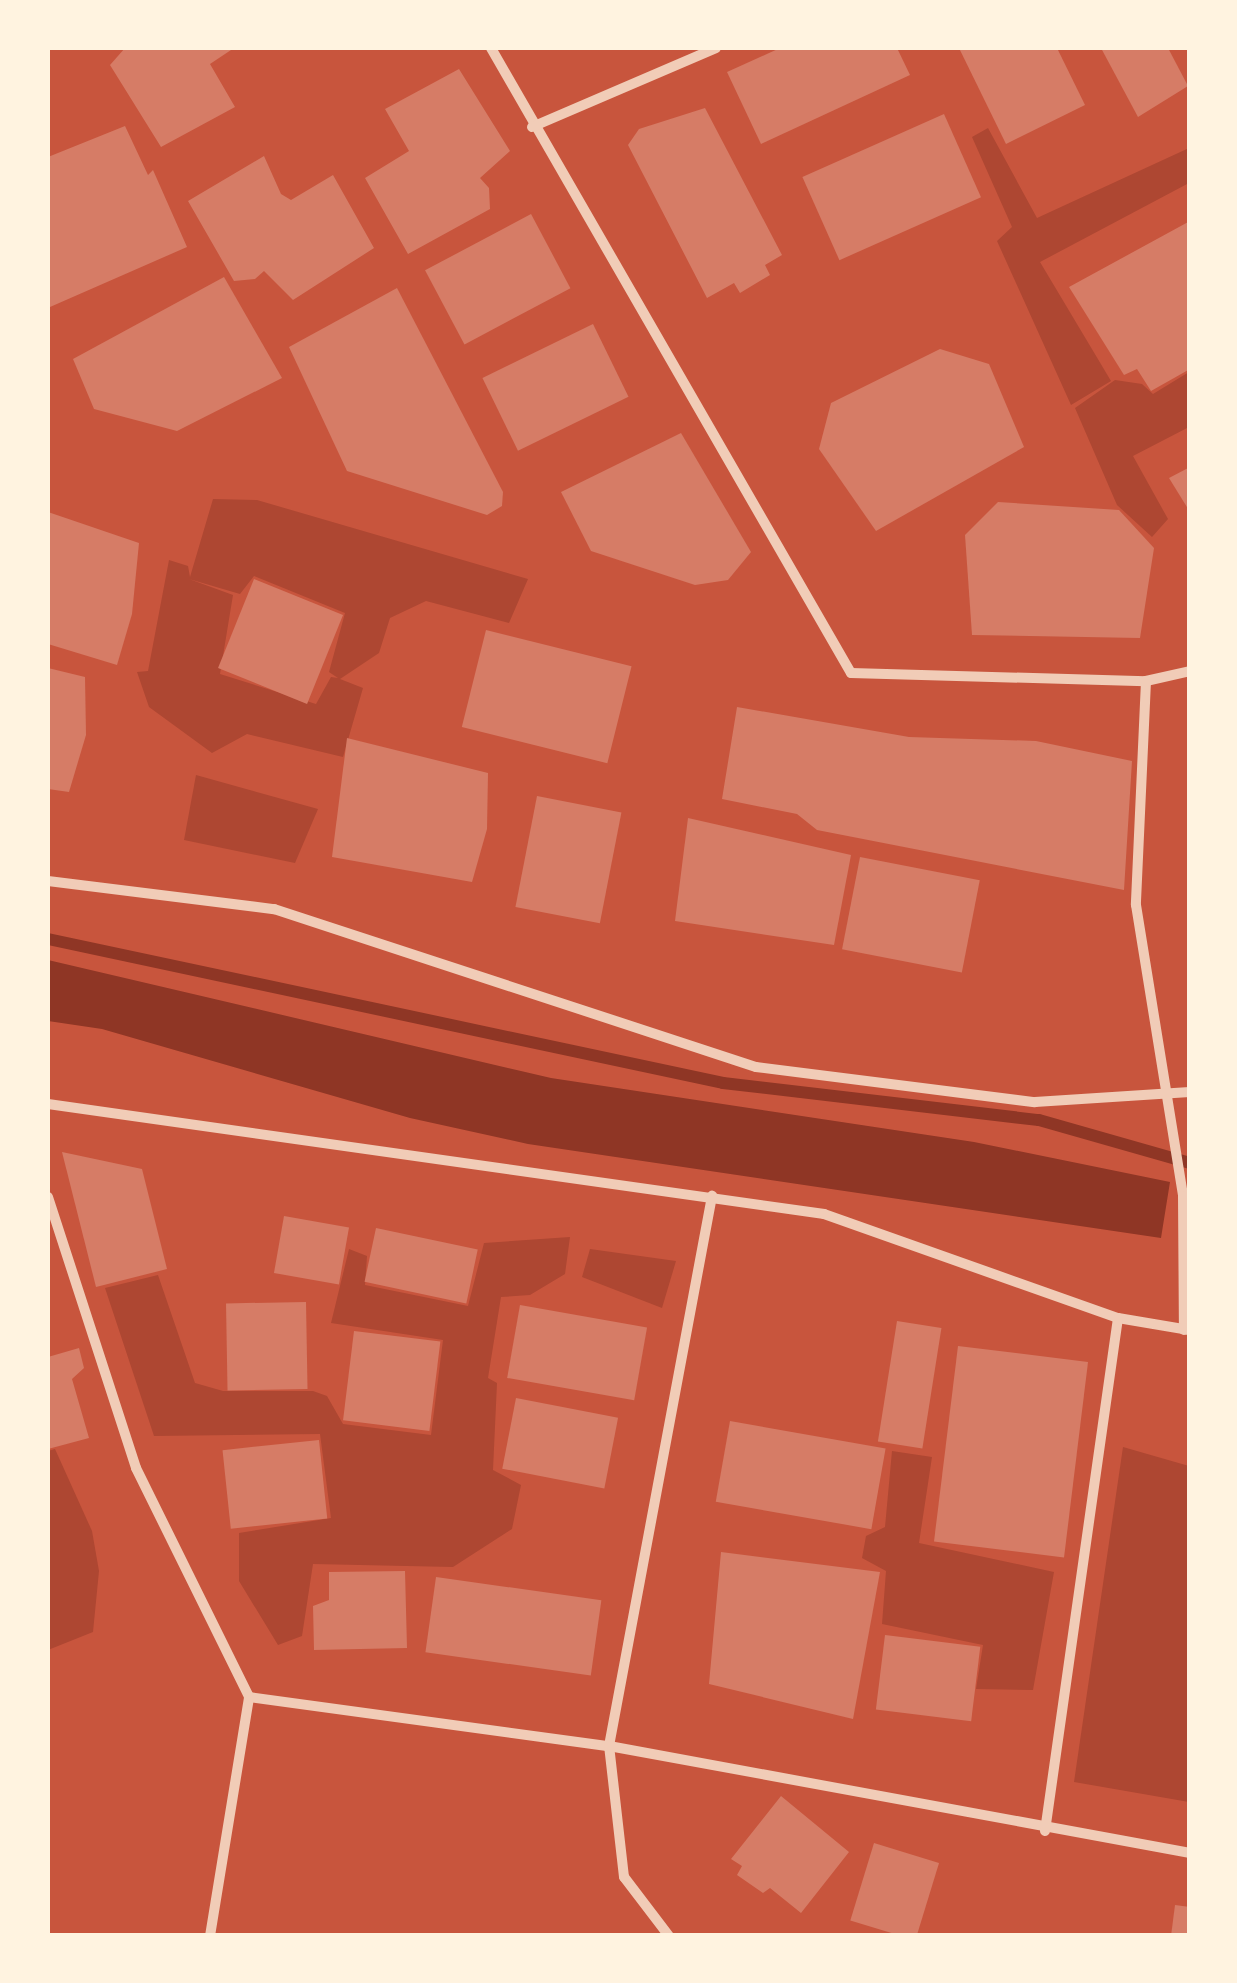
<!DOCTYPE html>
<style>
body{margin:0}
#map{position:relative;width:1237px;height:1983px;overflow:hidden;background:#c8553d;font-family:"DM Sans",sans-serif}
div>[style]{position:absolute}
.green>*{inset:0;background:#ae4732}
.water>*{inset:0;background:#8f3625}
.stream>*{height:12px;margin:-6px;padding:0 6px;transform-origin:6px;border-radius:6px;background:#8f3625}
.building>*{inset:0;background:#d67c66;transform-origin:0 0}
.minor>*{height:10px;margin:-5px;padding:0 5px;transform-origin:5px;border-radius:5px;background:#f1ccb7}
span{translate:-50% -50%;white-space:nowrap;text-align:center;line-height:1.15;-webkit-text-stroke:8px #fff3e0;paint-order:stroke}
.frame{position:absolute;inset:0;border:50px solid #fff3e0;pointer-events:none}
</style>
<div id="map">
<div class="green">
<div style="clip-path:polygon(988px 128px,1037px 218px,1189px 148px,1189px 183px,1040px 262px,1111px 381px,1071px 405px,997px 241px,1012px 227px,972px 137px)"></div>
<div style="clip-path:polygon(1189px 372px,1189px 427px,1133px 456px,1168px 519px,1152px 537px,1117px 505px,1075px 408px,1115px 380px,1142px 384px,1153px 394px)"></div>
<div style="clip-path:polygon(evenodd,213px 499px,257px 500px,528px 579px,509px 623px,426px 601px,390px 618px,379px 653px,340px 679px,363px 688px,343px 757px,247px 734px,212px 753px,149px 707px,137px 672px,148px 671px,169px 560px,188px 566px,190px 577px,213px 499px,254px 576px,345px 613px,329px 672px,338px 678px,331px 677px,316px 704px,220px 674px,233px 595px,189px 579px,240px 594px,254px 576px)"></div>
<div style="clip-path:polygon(196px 775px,318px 809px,295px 863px,184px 840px)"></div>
<div style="clip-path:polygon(570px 1237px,565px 1274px,530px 1295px,501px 1297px,488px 1378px,497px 1383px,493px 1470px,521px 1485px,512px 1529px,453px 1567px,313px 1564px,302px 1636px,278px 1645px,239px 1581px,239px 1533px,331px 1518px,320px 1434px,154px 1436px,105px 1288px,158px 1275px,195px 1383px,223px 1391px,313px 1391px,327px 1396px,343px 1424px,431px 1435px,443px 1340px,331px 1323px,349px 1249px,367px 1256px,365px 1285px,468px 1306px,484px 1243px)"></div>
<div style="clip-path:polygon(590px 1249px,676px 1261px,662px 1308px,582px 1277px)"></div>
<div style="clip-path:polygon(1123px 1447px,1189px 1466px,1189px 1802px,1074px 1782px)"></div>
<div style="clip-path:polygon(55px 1449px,92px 1531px,99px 1571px,93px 1632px,48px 1650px,48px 1451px)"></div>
<div style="clip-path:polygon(892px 1451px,932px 1457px,919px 1543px,1054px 1572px,1033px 1690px,976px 1689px,983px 1645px,882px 1624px,886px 1571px,862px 1558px,866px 1536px,885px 1527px)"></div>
</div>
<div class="water">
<div style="clip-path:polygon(48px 960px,551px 1078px,974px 1142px,1170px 1182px,1161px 1238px,528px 1144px,410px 1118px,102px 1029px,48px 1021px)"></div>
</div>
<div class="stream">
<div style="left:48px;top:939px;width:690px;rotate:12.04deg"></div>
<div style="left:723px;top:1083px;width:318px;rotate:6.7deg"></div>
<div style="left:1039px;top:1120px;width:157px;rotate:15.9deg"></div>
</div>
<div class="building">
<div style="clip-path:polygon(125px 48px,234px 48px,210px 64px,235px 107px,161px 147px,110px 65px)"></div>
<div style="clip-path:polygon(780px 48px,897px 48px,910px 75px,761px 144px,727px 72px)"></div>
<div style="clip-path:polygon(959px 48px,1057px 48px,1085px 105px,1006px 144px)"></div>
<div style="clip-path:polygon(1101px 48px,1168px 48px,1188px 86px,1138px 117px)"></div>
<div style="clip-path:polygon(459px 69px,510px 151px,480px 178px,489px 188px,490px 209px,408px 254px,365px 178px,409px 151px,385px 109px)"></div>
<div style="clip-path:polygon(705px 108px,782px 255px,765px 265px,770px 275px,740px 293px,734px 283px,707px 298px,628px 145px,639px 129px)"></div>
<div style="left:944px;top:114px;width:91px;height:155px;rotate:66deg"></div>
<div style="clip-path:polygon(125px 126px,148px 175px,153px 170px,187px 247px,50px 307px,48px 157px)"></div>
<div style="clip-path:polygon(264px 156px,281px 194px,291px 200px,333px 175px,374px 248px,293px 300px,264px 271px,255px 279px,234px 281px,188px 201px)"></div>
<div style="left:531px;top:214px;width:84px;height:120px;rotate:62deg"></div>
<div style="clip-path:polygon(1190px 221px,1190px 369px,1151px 391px,1137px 369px,1124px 375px,1069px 287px)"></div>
<div style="clip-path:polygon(224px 277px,282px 378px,177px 431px,94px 409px,73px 359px)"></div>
<div style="clip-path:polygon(397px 288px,503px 492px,502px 506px,487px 515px,347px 471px,289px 347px)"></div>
<div style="left:593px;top:324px;width:81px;height:123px;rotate:64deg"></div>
<div style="clip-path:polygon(940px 349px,989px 364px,1024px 447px,876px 531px,819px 449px,831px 403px)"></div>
<div style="clip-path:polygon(681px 433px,751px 552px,728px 580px,695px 585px,591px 551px,561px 492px)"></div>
<div style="clip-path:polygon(1190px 467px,1190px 512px,1169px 478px)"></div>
<div style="clip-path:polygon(998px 502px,1119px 510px,1154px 548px,1140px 638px,972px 635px,965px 535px)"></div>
<div style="clip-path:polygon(48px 512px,139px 543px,132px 614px,117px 665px,48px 644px)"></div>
<div style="left:254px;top:579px;width:96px;height:96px;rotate:22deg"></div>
<div style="left:486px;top:630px;width:150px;height:100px;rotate:14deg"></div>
<div style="clip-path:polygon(48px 668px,85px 677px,86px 735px,69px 792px,48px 789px)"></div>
<div style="clip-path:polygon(737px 707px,909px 737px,1036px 741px,1132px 761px,1124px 890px,817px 830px,797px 814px,722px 799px)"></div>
<div style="clip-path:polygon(347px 738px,488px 773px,487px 829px,472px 882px,332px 857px)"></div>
<div style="left:537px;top:796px;width:86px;height:113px;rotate:11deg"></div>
<div style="clip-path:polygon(688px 818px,851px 855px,834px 945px,675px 921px)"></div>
<div style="left:860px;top:857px;width:122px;height:94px;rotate:11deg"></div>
<div style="clip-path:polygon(62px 1152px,142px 1169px,167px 1269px,96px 1287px)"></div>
<div style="left:284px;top:1216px;width:66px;height:58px;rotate:10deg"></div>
<div style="left:376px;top:1228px;width:104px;height:55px;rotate:12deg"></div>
<div style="left:306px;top:1302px;width:87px;height:80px;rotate:89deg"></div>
<div style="left:520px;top:1305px;width:129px;height:74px;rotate:10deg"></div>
<div style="left:897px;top:1321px;width:45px;height:122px;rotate:9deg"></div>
<div style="left:354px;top:1331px;width:87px;height:90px;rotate:7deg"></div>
<div style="left:958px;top:1346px;width:131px;height:197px;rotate:7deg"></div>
<div style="clip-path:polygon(79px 1348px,84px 1368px,72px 1379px,89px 1438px,48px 1449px,48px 1357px)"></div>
<div style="left:516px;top:1398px;width:104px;height:72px;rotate:11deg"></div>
<div style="left:730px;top:1421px;width:158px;height:82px;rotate:10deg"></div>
<div style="left:319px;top:1440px;width:79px;height:97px;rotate:84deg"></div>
<div style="clip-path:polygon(721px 1552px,880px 1572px,853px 1719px,709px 1684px)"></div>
<div style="clip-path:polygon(405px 1571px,407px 1648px,314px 1650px,313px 1606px,329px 1600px,329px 1572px)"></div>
<div style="left:436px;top:1577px;width:167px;height:76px;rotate:8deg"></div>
<div style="left:885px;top:1635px;width:96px;height:75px;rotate:7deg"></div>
<div style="clip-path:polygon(781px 1796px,849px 1852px,801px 1913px,770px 1888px,763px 1893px,737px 1875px,742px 1866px,731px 1859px)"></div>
<div style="left:874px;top:1843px;width:68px;height:81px;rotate:17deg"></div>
<div style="clip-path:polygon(1175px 1905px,1190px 1907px,1190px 1936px,1171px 1936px)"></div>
</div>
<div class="minor">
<div style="left:491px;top:48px;width:721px;rotate:60.06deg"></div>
<div style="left:851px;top:673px;width:295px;rotate:1.6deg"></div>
<div style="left:1146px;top:681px;width:224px;rotate:92.6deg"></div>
<div style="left:1136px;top:905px;width:295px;rotate:80.8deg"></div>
<div style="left:1183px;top:1196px;width:134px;rotate:89.6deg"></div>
<div style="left:532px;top:127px;width:200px;rotate:-23.2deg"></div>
<div style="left:1146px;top:681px;width:45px;rotate:-12.8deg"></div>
<div style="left:48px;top:881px;width:228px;rotate:7.1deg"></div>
<div style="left:274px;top:909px;width:507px;rotate:18.15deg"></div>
<div style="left:756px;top:1067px;width:281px;rotate:7.2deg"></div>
<div style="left:1035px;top:1102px;width:155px;rotate:-3.7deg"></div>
<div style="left:48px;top:1104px;width:784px;rotate:8.07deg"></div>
<div style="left:824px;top:1214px;width:312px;rotate:19.5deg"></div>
<div style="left:1118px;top:1318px;width:72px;rotate:9.6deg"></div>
<div style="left:48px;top:1197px;width:285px;rotate:72deg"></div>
<div style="left:136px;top:1468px;width:255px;rotate:63.7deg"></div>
<div style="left:249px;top:1697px;width:363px;rotate:7.8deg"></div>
<div style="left:609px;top:1746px;width:591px;rotate:10.43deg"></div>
<div style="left:1045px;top:1831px;width:518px;rotate:-81.9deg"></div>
<div style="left:210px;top:1936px;width:242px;rotate:-80.7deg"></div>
<div style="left:669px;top:1936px;width:74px;rotate:-127.3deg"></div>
<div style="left:624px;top:1877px;width:132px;rotate:-96.5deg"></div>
<div style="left:609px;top:1746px;width:560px;rotate:-79.39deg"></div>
</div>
<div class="frame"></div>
</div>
